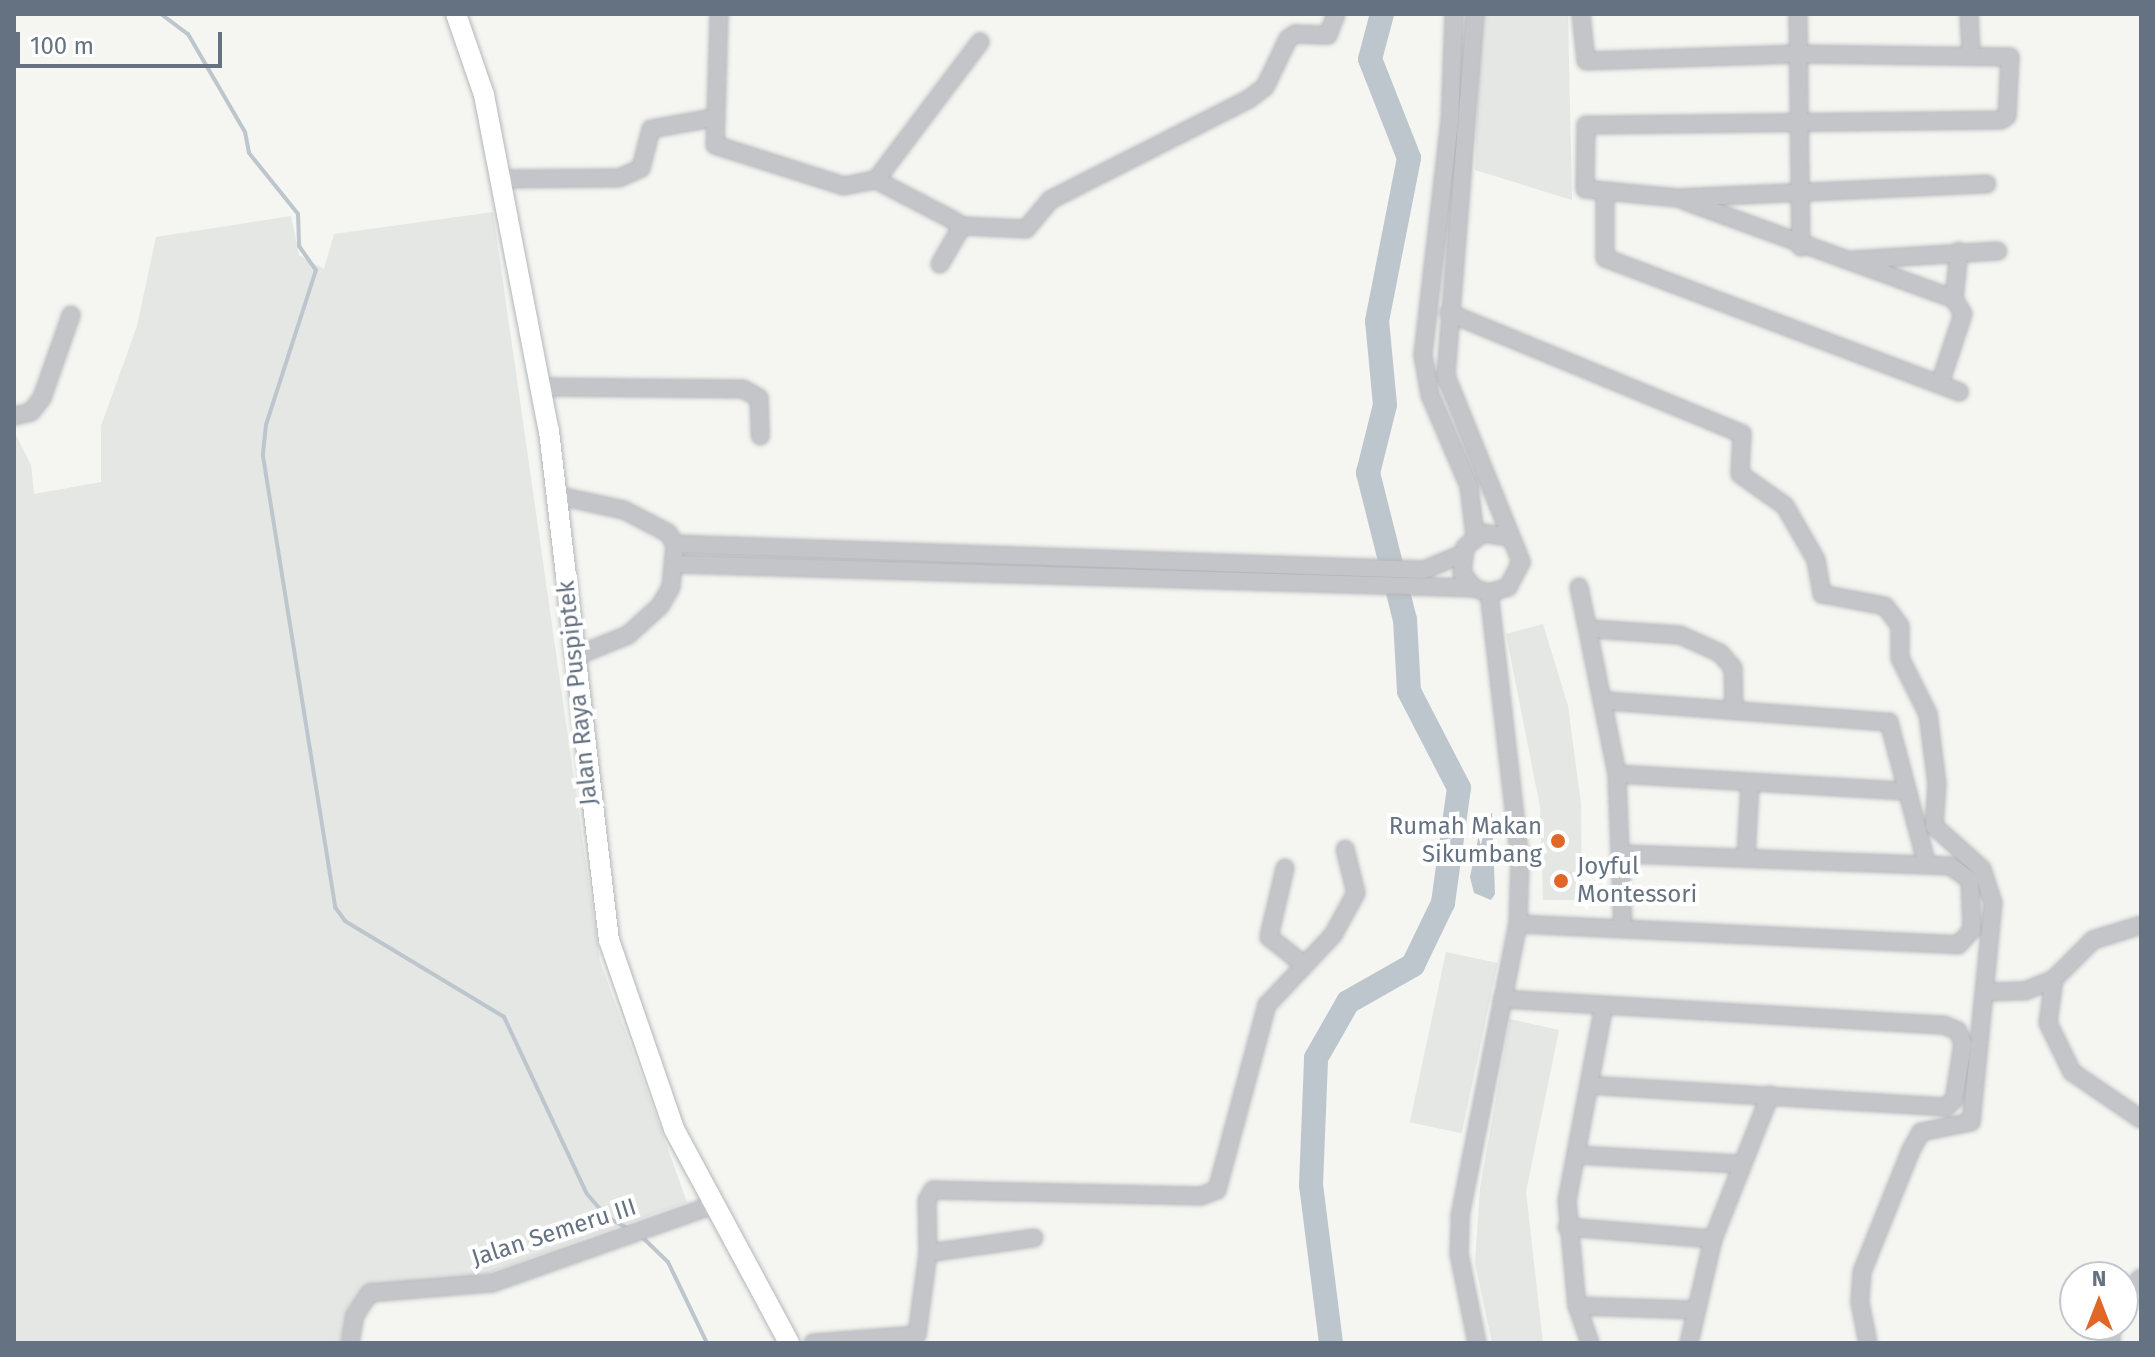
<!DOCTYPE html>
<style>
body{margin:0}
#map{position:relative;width:2155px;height:1357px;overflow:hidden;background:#f5f5f1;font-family:"Fira Sans",sans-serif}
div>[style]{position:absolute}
.built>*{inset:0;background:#e5e7e5;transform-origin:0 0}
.water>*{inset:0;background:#bec6cd}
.stream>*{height:4px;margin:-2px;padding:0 2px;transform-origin:2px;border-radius:2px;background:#bec6cd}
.river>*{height:24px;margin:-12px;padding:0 12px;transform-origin:12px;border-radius:12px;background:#bec6cd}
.roads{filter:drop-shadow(0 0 2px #b3b7bb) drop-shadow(0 0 2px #b3b7bb)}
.minor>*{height:16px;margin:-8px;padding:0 8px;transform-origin:8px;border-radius:8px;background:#c3c5c9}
.major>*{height:20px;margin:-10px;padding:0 10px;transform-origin:10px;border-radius:10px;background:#fff}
.dots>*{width:22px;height:22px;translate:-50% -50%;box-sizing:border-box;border:4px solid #fff;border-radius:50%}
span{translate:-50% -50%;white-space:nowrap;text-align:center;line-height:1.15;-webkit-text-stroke:8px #fff;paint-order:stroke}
.street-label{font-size:24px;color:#657282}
.poi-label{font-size:24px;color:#657282}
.right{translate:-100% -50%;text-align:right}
.left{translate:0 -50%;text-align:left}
.frame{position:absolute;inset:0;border:16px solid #657282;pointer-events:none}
.north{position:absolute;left:2059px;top:1261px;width:80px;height:80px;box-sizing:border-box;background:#fff;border:2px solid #c1c7cd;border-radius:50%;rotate:0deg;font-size:22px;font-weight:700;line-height:32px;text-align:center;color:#657282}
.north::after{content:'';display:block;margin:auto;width:28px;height:36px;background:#e06727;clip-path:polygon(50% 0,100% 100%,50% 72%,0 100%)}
.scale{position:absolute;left:16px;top:32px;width:206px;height:36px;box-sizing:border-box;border:4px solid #657282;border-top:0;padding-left:10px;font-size:24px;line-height:28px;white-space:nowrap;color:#657282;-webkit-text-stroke:6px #fff;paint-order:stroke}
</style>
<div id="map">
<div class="built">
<div style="clip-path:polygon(1481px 14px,1568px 14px,1572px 200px,1475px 170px)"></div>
<div style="clip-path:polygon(493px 212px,600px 961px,687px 1202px,466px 1281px,372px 1290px,349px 1306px,340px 1343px,14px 1343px,14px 431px,31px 465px,34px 494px,101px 482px,101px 426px,137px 326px,156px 237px,291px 216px,299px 255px,324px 269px,334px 234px)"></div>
<div style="clip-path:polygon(1543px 624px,1568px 706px,1581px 804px,1582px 900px,1543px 900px,1540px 807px,1506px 634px)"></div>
<div style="left:1446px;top:952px;width:53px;height:174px;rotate:12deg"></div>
<div style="clip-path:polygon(1510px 1019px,1559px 1030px,1526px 1192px,1543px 1343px,1492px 1343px,1475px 1263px,1480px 1188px)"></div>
</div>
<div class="water">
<div style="clip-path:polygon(1492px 813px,1495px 894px,1491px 900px,1474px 893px,1470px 877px,1483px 815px)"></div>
</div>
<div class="stream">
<div style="left:161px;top:14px;width:34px;rotate:37deg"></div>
<div style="left:188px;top:34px;width:113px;rotate:59.8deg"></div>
<div style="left:245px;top:132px;width:21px;rotate:79deg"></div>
<div style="left:249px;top:153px;width:78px;rotate:51.2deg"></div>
<div style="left:298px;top:214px;width:32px;rotate:88deg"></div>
<div style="left:299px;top:246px;width:29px;rotate:55deg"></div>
<div style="left:316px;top:270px;width:163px;rotate:107.9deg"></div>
<div style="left:266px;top:425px;width:31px;rotate:96deg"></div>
<div style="left:263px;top:456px;width:457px;rotate:80.9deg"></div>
<div style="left:335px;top:907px;width:17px;rotate:54deg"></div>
<div style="left:345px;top:921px;width:186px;rotate:31.1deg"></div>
<div style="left:504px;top:1017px;width:195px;rotate:64.9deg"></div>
<div style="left:587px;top:1194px;width:30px;rotate:49deg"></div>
<div style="left:607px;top:1217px;width:25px;rotate:29deg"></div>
<div style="left:640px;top:1235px;width:39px;rotate:44deg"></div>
<div style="left:668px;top:1262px;width:90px;rotate:64.3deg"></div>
</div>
<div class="river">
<div style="left:1331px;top:1343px;width:159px;rotate:-97.2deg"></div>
<div style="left:1311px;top:1185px;width:127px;rotate:-87.7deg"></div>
<div style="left:1316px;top:1058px;width:64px;rotate:-60.3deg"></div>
<div style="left:1348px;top:1002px;width:75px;rotate:-29.6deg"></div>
<div style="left:1413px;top:965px;width:69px;rotate:-64.2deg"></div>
<div style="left:1443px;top:903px;width:116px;rotate:-82.1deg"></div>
<div style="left:1459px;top:788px;width:109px;rotate:-117.3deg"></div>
<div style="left:1409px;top:691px;width:71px;rotate:-93.2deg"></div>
<div style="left:1405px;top:620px;width:152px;rotate:-104.1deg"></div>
<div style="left:1368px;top:473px;width:70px;rotate:-76deg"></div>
<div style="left:1385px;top:405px;width:84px;rotate:-95.4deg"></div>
<div style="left:1377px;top:321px;width:166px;rotate:-78.9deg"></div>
<div style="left:1409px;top:158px;width:106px;rotate:-111.5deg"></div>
<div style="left:1370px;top:59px;width:47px;rotate:-75.1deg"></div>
</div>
<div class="roads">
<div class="minor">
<div style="left:719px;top:14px;width:131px;rotate:91.7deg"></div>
<div style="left:715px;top:145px;width:135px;rotate:17.6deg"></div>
<div style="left:844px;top:186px;width:33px;rotate:-11deg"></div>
<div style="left:876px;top:180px;width:85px;rotate:27.5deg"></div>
<div style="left:951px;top:219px;width:13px;rotate:32deg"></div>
<div style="left:962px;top:226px;width:44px;rotate:120.1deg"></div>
<div style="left:1454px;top:14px;width:107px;rotate:92.1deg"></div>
<div style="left:1450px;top:121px;width:236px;rotate:96.6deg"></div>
<div style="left:1423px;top:355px;width:41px;rotate:80.1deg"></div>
<div style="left:1430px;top:395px;width:99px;rotate:66.8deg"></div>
<div style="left:1469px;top:486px;width:50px;rotate:83.2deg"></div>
<div style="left:1475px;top:14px;width:363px;rotate:94.6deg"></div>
<div style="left:1446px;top:376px;width:201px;rotate:68deg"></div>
<div style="left:1521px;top:562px;width:28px;rotate:117deg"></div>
<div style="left:1508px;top:587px;width:20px;rotate:162deg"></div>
<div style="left:1489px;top:593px;width:16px;rotate:-162deg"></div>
<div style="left:1474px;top:588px;width:19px;rotate:-129deg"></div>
<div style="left:1462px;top:573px;width:26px;rotate:-83deg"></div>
<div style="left:1465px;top:547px;width:23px;rotate:-38deg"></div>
<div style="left:1483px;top:533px;width:24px;rotate:9deg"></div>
<div style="left:1581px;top:14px;width:47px;rotate:83.9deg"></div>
<div style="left:1586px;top:61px;width:213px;rotate:-1.9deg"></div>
<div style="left:1799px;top:54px;width:211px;rotate:0.8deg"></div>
<div style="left:2010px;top:57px;width:59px;rotate:92.9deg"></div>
<div style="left:2007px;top:116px;width:7px;rotate:146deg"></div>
<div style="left:2001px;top:120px;width:415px;rotate:179.3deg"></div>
<div style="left:1586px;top:125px;width:64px;rotate:90.9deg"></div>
<div style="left:1585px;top:189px;width:93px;rotate:5.5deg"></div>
<div style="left:1678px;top:198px;width:309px;rotate:-2.6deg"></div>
<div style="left:1798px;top:14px;width:233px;rotate:89.3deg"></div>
<div style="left:1969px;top:14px;width:38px;rotate:87deg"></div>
<div style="left:502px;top:179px;width:117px;rotate:-0.5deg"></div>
<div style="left:619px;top:178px;width:24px;rotate:-24deg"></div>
<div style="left:641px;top:168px;width:40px;rotate:-75.6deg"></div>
<div style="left:651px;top:129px;width:62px;rotate:-10.2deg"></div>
<div style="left:876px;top:180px;width:173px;rotate:-53deg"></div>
<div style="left:1605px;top:192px;width:66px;rotate:90deg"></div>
<div style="left:1605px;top:258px;width:379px;rotate:20.7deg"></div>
<div style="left:1685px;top:201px;width:286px;rotate:20deg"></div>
<div style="left:1954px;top:299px;width:17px;rotate:59deg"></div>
<div style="left:1963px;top:314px;width:73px;rotate:108.4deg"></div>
<div style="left:962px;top:226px;width:64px;rotate:2.7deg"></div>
<div style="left:1026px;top:229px;width:38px;rotate:-50deg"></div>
<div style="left:1050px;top:200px;width:223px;rotate:-26.9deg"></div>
<div style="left:1249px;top:99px;width:20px;rotate:-37deg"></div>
<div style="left:1265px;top:87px;width:53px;rotate:-64.4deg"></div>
<div style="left:1288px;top:39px;width:9px;rotate:-36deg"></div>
<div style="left:1295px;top:34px;width:33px;rotate:2deg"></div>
<div style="left:1328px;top:35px;width:22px;rotate:-69deg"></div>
<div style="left:1852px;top:260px;width:146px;rotate:-3.5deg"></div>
<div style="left:1954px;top:299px;width:48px;rotate:-84.1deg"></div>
<div style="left:1449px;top:313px;width:317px;rotate:22.4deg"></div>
<div style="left:1742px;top:434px;width:40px;rotate:92.9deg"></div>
<div style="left:1740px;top:474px;width:55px;rotate:35.4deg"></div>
<div style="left:1785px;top:506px;width:62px;rotate:60.1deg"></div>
<div style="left:1816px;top:560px;width:35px;rotate:80deg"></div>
<div style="left:1822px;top:594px;width:64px;rotate:10.8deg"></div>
<div style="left:1885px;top:606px;width:25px;rotate:53deg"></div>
<div style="left:1900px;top:626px;width:32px;rotate:90deg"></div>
<div style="left:1900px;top:658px;width:63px;rotate:63.4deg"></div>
<div style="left:1928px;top:714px;width:71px;rotate:82.7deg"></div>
<div style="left:1937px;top:784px;width:42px;rotate:94.1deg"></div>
<div style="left:1934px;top:826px;width:64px;rotate:41.9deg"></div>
<div style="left:1982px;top:869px;width:36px;rotate:72deg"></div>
<div style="left:1993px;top:903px;width:220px;rotate:95.7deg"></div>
<div style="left:1971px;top:1122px;width:51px;rotate:168.7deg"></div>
<div style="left:1921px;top:1132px;width:21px;rotate:119deg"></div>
<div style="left:1911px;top:1150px;width:131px;rotate:111.9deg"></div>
<div style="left:1862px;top:1272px;width:31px;rotate:94deg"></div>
<div style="left:1860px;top:1303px;width:41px;rotate:78.7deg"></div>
<div style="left:541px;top:387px;width:202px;rotate:0.6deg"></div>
<div style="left:743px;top:389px;width:18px;rotate:29deg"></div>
<div style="left:759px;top:398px;width:38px;rotate:88deg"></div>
<div style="left:14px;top:416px;width:17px;rotate:-13deg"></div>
<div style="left:31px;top:412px;width:18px;rotate:-52deg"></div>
<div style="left:42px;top:398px;width:88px;rotate:-70.7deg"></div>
<div style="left:555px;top:495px;width:71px;rotate:12.3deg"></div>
<div style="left:624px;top:510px;width:50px;rotate:27.6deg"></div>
<div style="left:668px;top:533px;width:13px;rotate:58deg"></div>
<div style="left:675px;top:544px;width:43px;rotate:95.3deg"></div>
<div style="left:671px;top:587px;width:22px;rotate:120deg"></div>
<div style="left:660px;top:606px;width:43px;rotate:137.8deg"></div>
<div style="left:628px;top:635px;width:56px;rotate:158deg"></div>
<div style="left:675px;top:544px;width:749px;rotate:1.99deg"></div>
<div style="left:1424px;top:570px;width:41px;rotate:-22.8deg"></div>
<div style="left:675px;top:564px;width:799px;rotate:1.72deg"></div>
<div style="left:1579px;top:587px;width:191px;rotate:78.5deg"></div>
<div style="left:1617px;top:774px;width:154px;rotate:87.8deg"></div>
<div style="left:1592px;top:629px;width:88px;rotate:3.9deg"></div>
<div style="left:1680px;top:635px;width:44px;rotate:24.2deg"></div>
<div style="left:1720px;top:653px;width:20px;rotate:49deg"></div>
<div style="left:1733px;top:668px;width:41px;rotate:88.6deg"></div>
<div style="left:1607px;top:701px;width:283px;rotate:4.3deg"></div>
<div style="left:1889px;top:722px;width:144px;rotate:75.1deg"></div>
<div style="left:1617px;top:774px;width:289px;rotate:3.4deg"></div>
<div style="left:1746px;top:857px;width:75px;rotate:-86.9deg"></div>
<div style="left:1285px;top:868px;width:71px;rotate:103.1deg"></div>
<div style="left:1269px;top:937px;width:43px;rotate:38.5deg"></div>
<div style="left:1518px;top:924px;width:441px;rotate:2.7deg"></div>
<div style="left:1958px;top:945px;width:21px;rotate:-47deg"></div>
<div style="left:1972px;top:930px;width:50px;rotate:-92.3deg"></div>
<div style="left:1970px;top:880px;width:24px;rotate:-145deg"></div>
<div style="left:1950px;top:866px;width:330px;rotate:-177.9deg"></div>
<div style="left:2054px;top:979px;width:44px;rotate:97.8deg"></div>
<div style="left:2048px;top:1023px;width:55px;rotate:63.9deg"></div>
<div style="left:2072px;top:1072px;width:83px;rotate:34.3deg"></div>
<div style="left:1987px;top:992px;width:38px;rotate:-2deg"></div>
<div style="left:2025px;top:991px;width:31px;rotate:-22deg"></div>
<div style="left:2054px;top:979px;width:55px;rotate:-45deg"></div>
<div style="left:2093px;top:940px;width:50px;rotate:-17.4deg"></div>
<div style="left:1502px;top:999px;width:443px;rotate:3.4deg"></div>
<div style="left:1944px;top:1025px;width:15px;rotate:23deg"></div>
<div style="left:1958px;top:1031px;width:14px;rotate:69deg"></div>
<div style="left:1963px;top:1044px;width:57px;rotate:99.1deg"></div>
<div style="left:1954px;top:1100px;width:11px;rotate:139deg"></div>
<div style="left:1946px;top:1107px;width:357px;rotate:-176.5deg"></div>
<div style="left:1576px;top:1155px;width:162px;rotate:3.2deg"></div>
<div style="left:1567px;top:1227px;width:146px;rotate:4.7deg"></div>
<div style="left:928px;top:1253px;width:107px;rotate:-8.1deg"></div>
<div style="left:2123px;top:1296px;width:25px;rotate:-45deg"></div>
<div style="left:1577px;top:1306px;width:118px;rotate:1.9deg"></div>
<div style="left:2111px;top:1325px;width:18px;rotate:90deg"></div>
<div style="left:350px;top:1343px;width:28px;rotate:-80deg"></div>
<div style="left:355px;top:1315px;width:27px;rotate:-56deg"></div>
<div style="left:370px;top:1293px;width:122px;rotate:-4.7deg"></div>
<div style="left:492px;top:1283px;width:232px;rotate:-19.4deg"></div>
<div style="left:813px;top:1343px;width:104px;rotate:-4.4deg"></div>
<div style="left:917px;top:1335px;width:83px;rotate:-82.4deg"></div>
<div style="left:928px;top:1253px;width:53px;rotate:-91.1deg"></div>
<div style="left:927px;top:1200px;width:12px;rotate:-59deg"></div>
<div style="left:933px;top:1190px;width:268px;rotate:1.3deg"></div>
<div style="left:1201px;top:1196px;width:17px;rotate:-21deg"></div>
<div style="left:1217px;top:1190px;width:192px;rotate:-74.9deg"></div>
<div style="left:1267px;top:1005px;width:96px;rotate:-46.7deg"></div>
<div style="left:1333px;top:935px;width:48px;rotate:-61.3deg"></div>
<div style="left:1356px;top:893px;width:45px;rotate:-104deg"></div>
<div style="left:1477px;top:1343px;width:91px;rotate:-101.4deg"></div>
<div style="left:1459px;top:1254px;width:38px;rotate:-88deg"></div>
<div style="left:1460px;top:1216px;width:298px;rotate:-78.8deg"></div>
<div style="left:1518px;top:924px;width:64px;rotate:-88.2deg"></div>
<div style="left:1520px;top:860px;width:269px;rotate:-96.6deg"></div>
<div style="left:1590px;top:1343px;width:39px;rotate:-109deg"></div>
<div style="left:1577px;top:1306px;width:105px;rotate:-95.4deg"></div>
<div style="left:1567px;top:1201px;width:199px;rotate:-79.3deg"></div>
<div style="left:1689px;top:1343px;width:107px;rotate:-77deg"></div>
<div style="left:1713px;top:1239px;width:155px;rotate:-68.4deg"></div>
</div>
<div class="major">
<div style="left:456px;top:14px;width:86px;rotate:70.9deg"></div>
<div style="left:484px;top:95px;width:342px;rotate:79.1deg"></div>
<div style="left:549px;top:431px;width:513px;rotate:83.28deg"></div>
<div style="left:609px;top:940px;width:200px;rotate:71deg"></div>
<div style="left:674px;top:1129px;width:243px;rotate:61.7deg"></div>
</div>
</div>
<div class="dots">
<div style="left:1558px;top:841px;background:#e06727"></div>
<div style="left:1561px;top:881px;background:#e06727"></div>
</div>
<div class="street-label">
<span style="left:578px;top:693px;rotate:-96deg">Jalan Raya Puspiptek</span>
<span style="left:554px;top:1233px;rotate:-18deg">Jalan Semeru III</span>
</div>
<div class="poi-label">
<span class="right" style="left:1542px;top:841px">Rumah Makan<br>Sikumbang</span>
<span class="left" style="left:1577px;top:881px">Joyful<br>Montessori</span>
</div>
<div class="frame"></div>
<div class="north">N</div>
<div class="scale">100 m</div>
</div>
